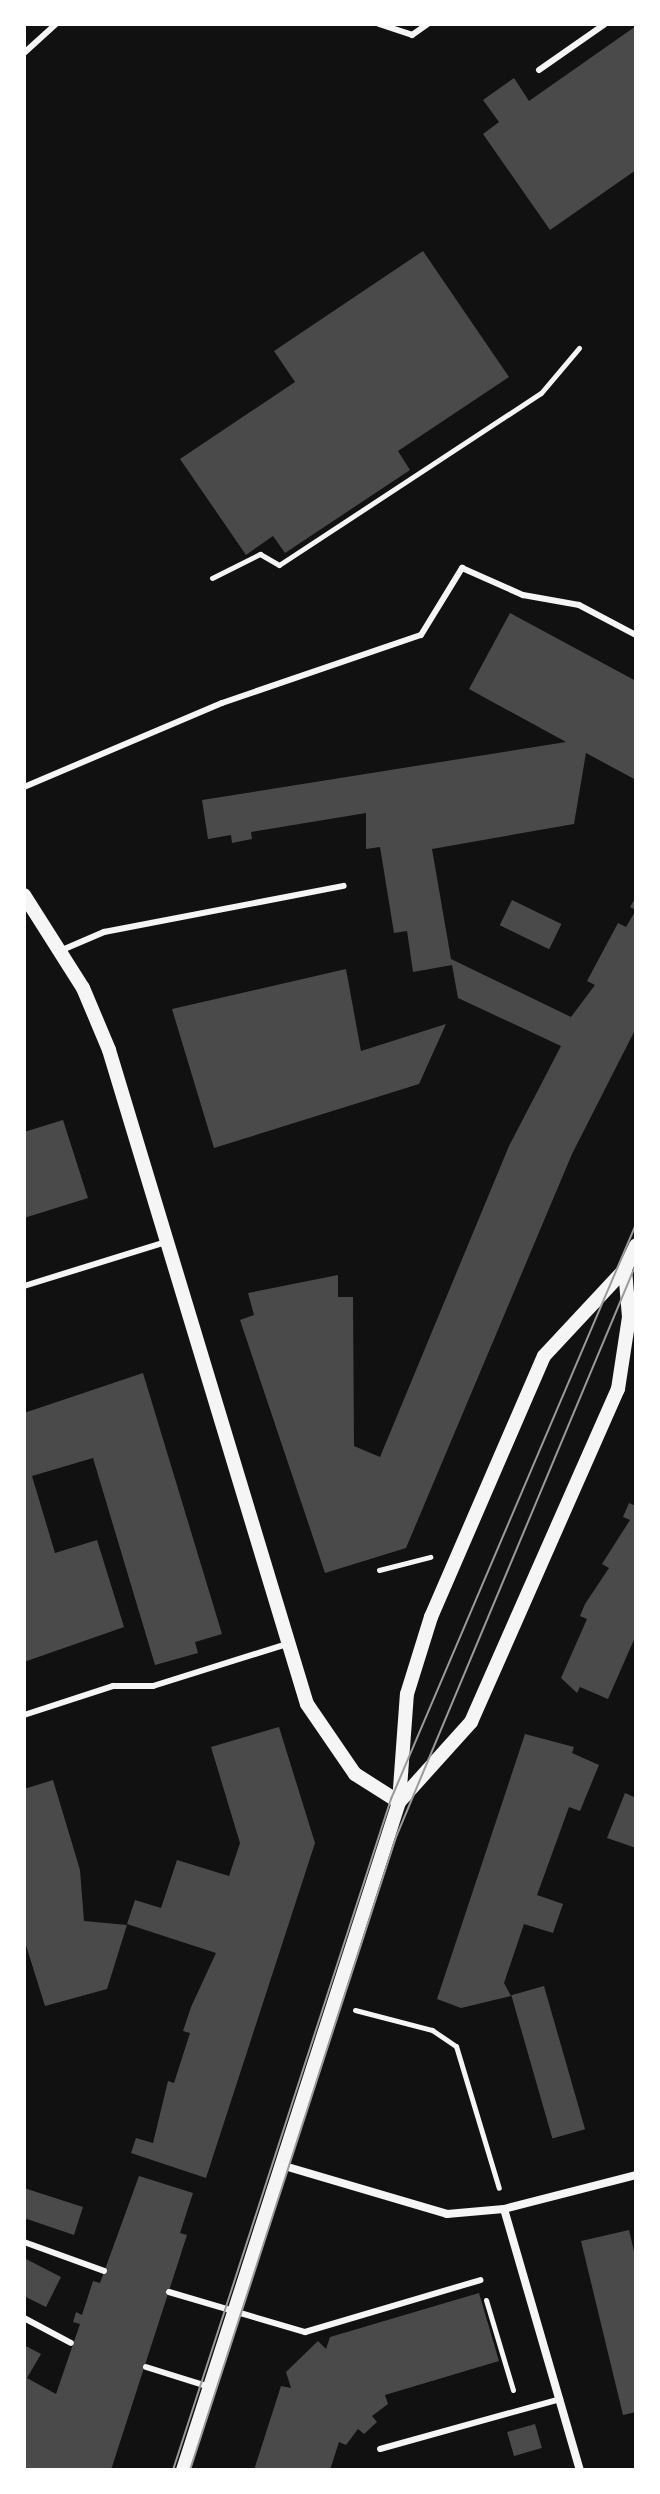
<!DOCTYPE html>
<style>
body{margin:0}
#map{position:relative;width:660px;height:2494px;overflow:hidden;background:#111;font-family:Rubik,sans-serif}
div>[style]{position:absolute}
.building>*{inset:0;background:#4a4a4a;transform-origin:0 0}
.path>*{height:5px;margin:-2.5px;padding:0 2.5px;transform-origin:2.5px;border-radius:2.5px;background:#f5f5f5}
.service>*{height:6px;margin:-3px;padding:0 3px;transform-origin:3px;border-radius:3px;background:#f5f5f5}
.minor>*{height:8px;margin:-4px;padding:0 4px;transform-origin:4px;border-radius:4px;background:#f5f5f5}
.tertiary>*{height:14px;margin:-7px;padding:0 7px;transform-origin:7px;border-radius:7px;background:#f5f5f5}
.tram>*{height:2px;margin:-1px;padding:0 1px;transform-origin:1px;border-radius:1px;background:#9a9a9a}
span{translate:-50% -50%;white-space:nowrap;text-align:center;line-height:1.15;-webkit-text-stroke:6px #fff;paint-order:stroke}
.frame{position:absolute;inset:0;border:26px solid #fff;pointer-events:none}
</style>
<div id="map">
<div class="building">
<div style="clip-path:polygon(636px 26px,636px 170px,550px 230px,483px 134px,499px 122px,483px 100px,514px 78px,529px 101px)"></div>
<div style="clip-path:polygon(423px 251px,509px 377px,398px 451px,410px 470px,285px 553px,273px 536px,246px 555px,180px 459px,295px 382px,274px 351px)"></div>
<div style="clip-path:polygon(510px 613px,636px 681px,636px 780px,586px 753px,574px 824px,432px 849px,451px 959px,571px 1017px,595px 985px,587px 981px,618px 923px,626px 927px,636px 910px,630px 907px,636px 897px,636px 1028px,572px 1154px,406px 1548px,325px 1573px,240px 1320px,254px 1315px,248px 1293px,338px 1275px,338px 1297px,353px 1297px,354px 1446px,380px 1457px,509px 1146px,561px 1046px,458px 998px,452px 965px,413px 972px,407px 931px,394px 933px,380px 847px,366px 849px,366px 813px,251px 832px,252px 839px,232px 843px,231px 835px,208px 839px,202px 800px,566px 742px,469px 689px)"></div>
<div style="left:512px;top:900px;width:55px;height:28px;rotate:26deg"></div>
<div style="clip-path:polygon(346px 969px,361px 1051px,446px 1024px,419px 1084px,214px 1148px,172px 1009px)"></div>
<div style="clip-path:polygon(63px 1120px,88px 1198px,24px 1218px,24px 1132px)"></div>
<div style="clip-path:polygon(143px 1373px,222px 1634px,195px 1642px,198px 1653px,155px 1665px,93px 1458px,32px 1476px,55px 1553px,97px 1540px,124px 1627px,24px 1662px,24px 1413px)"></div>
<div style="clip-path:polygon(629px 1503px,636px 1506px,636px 1635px,608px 1699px,580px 1687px,577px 1693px,561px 1678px,587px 1619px,580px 1616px,585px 1604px,609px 1568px,602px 1564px,630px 1520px,623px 1517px)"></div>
<div style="clip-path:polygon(279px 1727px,315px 1843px,206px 2178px,131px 2153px,136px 2138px,153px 2143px,168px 2081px,174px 2083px,190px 2033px,183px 2031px,191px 2007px,216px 1953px,127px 1924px,135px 1900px,161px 1908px,177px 1860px,229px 1876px,240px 1843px,211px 1747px)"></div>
<div style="clip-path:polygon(525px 1734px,574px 1747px,572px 1753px,599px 1765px,580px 1811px,569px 1807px,537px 1895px,563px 1904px,553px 1933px,524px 1924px,504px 1983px,511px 1996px,461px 2008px,437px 1999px)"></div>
<div style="clip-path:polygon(53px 1780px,80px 1870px,84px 1921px,127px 1925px,107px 1989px,45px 2006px,24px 1939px,24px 1789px)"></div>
<div style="clip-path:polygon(625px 1793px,636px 1798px,636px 1848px,607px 1838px)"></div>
<div style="left:544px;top:1986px;width:149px;height:34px;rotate:74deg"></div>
<div style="clip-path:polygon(139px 2176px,193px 2193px,180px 2233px,187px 2235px,111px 2470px,24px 2470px,24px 2345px,41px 2354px,27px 2378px,56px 2394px,80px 2324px,73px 2322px,76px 2312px,82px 2315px,93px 2281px,100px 2283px)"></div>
<div style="clip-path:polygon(24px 2188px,83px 2207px,74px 2235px,24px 2218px)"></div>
<div style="clip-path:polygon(629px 2230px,636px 2260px,636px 2412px,623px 2415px,581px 2241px)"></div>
<div style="clip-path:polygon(24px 2258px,61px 2277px,46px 2307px,24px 2296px)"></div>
<div style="clip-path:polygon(479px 2293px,499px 2361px,385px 2395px,388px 2404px,372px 2416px,377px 2422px,364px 2434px,358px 2429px,346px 2445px,339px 2442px,330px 2470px,254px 2470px,281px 2386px,291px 2388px,286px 2372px,318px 2341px,326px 2349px,330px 2337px)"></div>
<div style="left:535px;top:2424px;width:25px;height:29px;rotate:74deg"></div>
</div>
<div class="path">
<div style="left:212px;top:578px;width:54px;rotate:-26.6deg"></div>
<div style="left:260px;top:554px;width:22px;rotate:30deg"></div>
<div style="left:279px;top:565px;width:313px;rotate:-33.3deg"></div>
<div style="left:541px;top:393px;width:59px;rotate:-49.8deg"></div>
<div style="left:379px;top:1570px;width:53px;rotate:-14.3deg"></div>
<div style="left:355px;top:2010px;width:80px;rotate:14.6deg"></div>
<div style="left:432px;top:2030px;width:29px;rotate:34deg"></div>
<div style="left:456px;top:2046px;width:148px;rotate:73.2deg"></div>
<div style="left:486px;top:2300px;width:94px;rotate:73.3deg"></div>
</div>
<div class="service">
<div style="left:379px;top:24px;width:35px;rotate:18deg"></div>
<div style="left:412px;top:35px;width:19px;rotate:-35deg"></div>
<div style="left:24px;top:53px;width:43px;rotate:-42.2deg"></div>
<div style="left:539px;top:70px;width:80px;rotate:-34.9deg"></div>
<div style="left:24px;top:787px;width:215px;rotate:-23deg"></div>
<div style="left:222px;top:703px;width:210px;rotate:-18.9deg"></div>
<div style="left:421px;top:635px;width:79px;rotate:-58.5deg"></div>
<div style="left:462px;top:568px;width:67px;rotate:23.9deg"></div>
<div style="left:523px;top:595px;width:57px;rotate:10.1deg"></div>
<div style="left:579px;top:605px;width:64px;rotate:27.8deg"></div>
<div style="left:62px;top:950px;width:46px;rotate:-23.2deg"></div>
<div style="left:104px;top:932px;width:244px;rotate:-10.9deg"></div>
<div style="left:24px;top:1286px;width:149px;rotate:-17.2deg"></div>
<div style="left:24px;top:1715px;width:94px;rotate:-18deg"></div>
<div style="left:113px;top:1686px;width:40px"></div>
<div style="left:153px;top:1686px;width:140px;rotate:-17.4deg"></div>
<div style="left:24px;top:2242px;width:85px;rotate:19.9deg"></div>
<div style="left:169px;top:2292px;width:142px;rotate:16.4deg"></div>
<div style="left:305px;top:2332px;width:183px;rotate:-16.5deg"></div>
<div style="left:24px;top:2318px;width:53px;rotate:28deg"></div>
<div style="left:146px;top:2367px;width:64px;rotate:17.3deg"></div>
<div style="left:380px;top:2449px;width:187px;rotate:-15.5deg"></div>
</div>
<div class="minor">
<div style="left:281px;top:2165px;width:173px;rotate:16.4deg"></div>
<div style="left:447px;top:2214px;width:57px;rotate:-5deg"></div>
<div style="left:504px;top:2209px;width:136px;rotate:-14.4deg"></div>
<div style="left:504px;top:2209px;width:272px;rotate:73.8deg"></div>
</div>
<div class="tertiary">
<div style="left:24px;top:895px;width:110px;rotate:57.6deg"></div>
<div style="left:83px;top:988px;width:67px;rotate:67.2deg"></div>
<div style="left:109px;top:1050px;width:683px;rotate:73.16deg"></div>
<div style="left:307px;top:1704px;width:85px;rotate:55.6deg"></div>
<div style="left:355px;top:1774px;width:52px;rotate:32.5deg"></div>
<div style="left:399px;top:1802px;width:108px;rotate:-48deg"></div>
<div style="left:471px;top:1722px;width:364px;rotate:-66.2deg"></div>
<div style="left:618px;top:1389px;width:73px;rotate:-81.3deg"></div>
<div style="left:629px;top:1317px;width:48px;rotate:-94.8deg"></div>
<div style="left:625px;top:1269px;width:26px;rotate:-65deg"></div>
<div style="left:183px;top:2470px;width:702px;rotate:-72.08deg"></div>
<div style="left:399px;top:1802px;width:108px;rotate:-85.8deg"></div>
<div style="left:407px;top:1694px;width:81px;rotate:-72.7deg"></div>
<div style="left:431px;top:1617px;width:284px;rotate:-66.6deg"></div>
<div style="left:544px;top:1356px;width:119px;rotate:-47deg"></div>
</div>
<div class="tram">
<div style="left:173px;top:2470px;width:706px;rotate:-72deg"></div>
<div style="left:391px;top:1799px;width:625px;rotate:-66.92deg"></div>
<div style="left:190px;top:2470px;width:666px;rotate:-71.97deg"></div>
<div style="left:396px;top:1837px;width:621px;rotate:-67.27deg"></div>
</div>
<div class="frame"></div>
</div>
